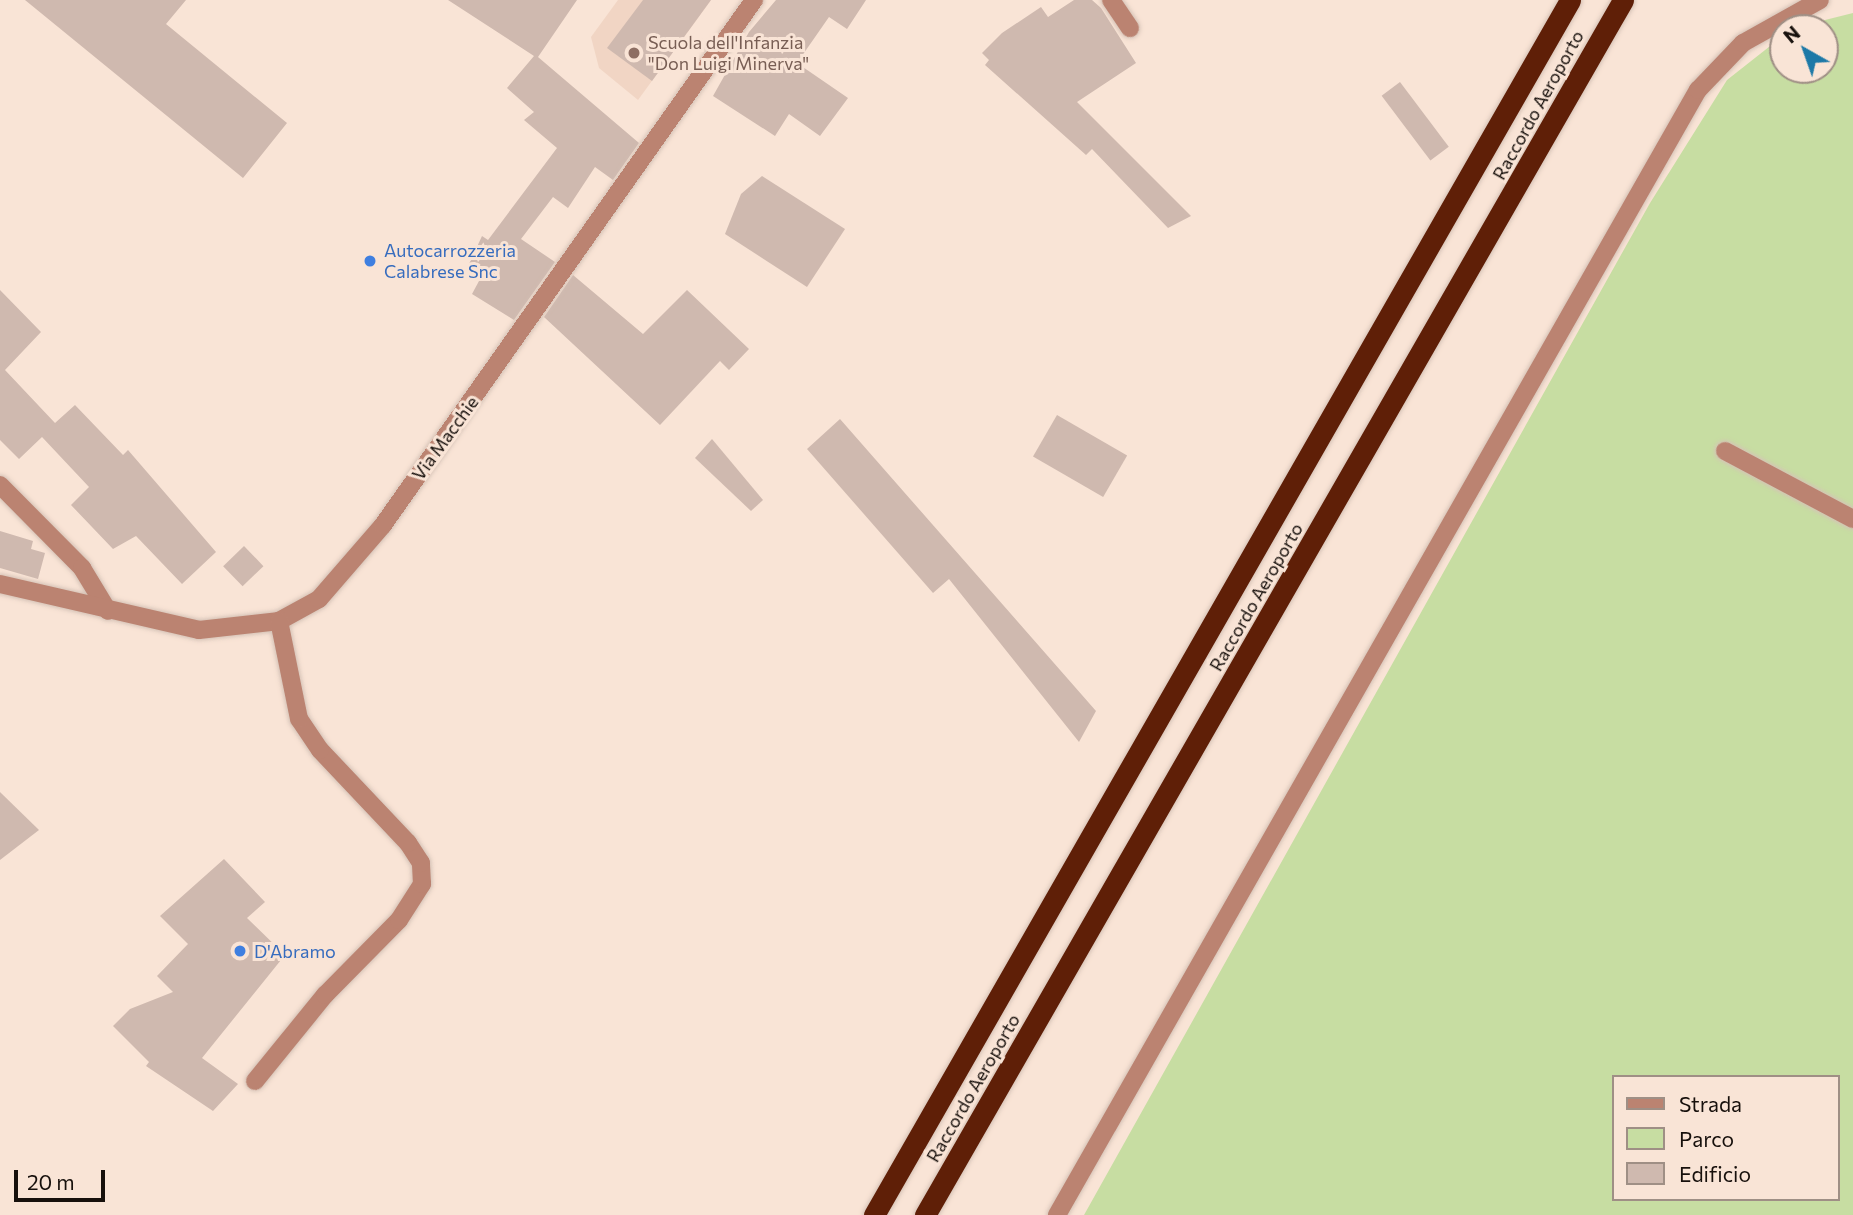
<!DOCTYPE html>
<style>
body{margin:0}
#map{position:relative;width:1853px;height:1215px;overflow:hidden;background:#f9e4d6;font-family:Commissioner,sans-serif}
div>[style]{position:absolute}
.built>*{inset:0;background:#f1d5c4}
.green>*{inset:0;background:#c7dda2}
.building>*{inset:0;background:#cfb9af;transform-origin:0 0}
.roads{filter:drop-shadow(0 0 2px #d5c2b6) drop-shadow(0 0 2px #d5c2b6)}
.minor>*{height:18px;margin:-9px;padding:0 9px;transform-origin:9px;border-radius:9px;background:#bb8371}
.highway>*{height:21px;margin:-10.5px;padding:0 10.5px;transform-origin:10.5px;border-radius:10.5px;background:#5f1f07}
.dots>*{width:19px;height:19px;translate:-50% -50%;box-sizing:border-box;border:4px solid #f9e4d6;border-radius:50%}
span{translate:-50% -50%;white-space:nowrap;text-align:center;line-height:1.15;-webkit-text-stroke:6px #f9e4d6;paint-order:stroke}
.education-label{font-size:18px;color:#785e54}
.left{translate:0 -50%;text-align:left}
.street-label{font-size:18px;color:#17100c}
.shop-label{font-size:18px;color:#366cbe}
.legend{position:absolute;left:1612px;top:1075px;width:228px;height:126px;box-sizing:border-box;background:#f9e4d6;border:2px solid #9f8f85;margin:0;padding:9px 12px;list-style:none;font-size:21px;color:#17100c}
.legend li{display:flex;align-items:center;gap:14px;height:35px}
.legend b{width:35px;border:2px solid #9f8f85}
.north{position:absolute;left:1769px;top:14px;width:70px;height:70px;box-sizing:border-box;background:#f9e4d6;border:2px solid #9f8f85;border-radius:50%;rotate:320deg;font-size:19px;font-weight:700;line-height:28px;text-align:center;color:#17100c}
.north::after{content:'';display:block;margin:auto;width:24px;height:32px;background:#1d79a7;clip-path:polygon(50% 0,100% 100%,50% 72%,0 100%)}
.scale{position:absolute;left:14px;top:1170px;width:91px;height:32px;box-sizing:border-box;border:4px solid #17100c;border-top:0;padding-left:9px;font-size:21px;line-height:24px;white-space:nowrap;color:#17100c;-webkit-text-stroke:5px #f9e4d6;paint-order:stroke}
</style>
<div id="map">
<div class="built">
<div style="clip-path:polygon(618px 0,711px 0,638px 100px,599px 68px,591px 37px)"></div>
</div>
<div class="green">
<div style="clip-path:polygon(evenodd,1853px 13px,1853px 1215px,1084px 1215px,1650px 203px,1727px 80px,1783px 36px,1783px 70px,1825px 70px,1825px 28px,1793px 28px,1853px 13px,1613px 1077px,1837px 1077px,1837px 1199px,1613px 1199px,1613px 1077px)"></div>
</div>
<div class="building">
<div style="clip-path:polygon(25px 0,186px 0,166px 24px,287px 123px,243px 178px)"></div>
<div style="clip-path:polygon(448px 0,577px 0,538px 57px,639px 143px,613px 180px,595px 167px,568px 208px,553px 197px,521px 239px,555px 262px,514px 320px,472px 294px,479px 281px,469px 276px,474px 267px,469px 264px,482px 236px,488px 240px,557px 148px,524px 120px,534px 112px,507px 88px,534px 56px)"></div>
<div style="clip-path:polygon(643px 0,711px 0,652px 81px,607px 48px)"></div>
<div style="clip-path:polygon(776px 0,866px 0,847px 29px,829px 17px,797px 63px,848px 98px,820px 136px,789px 114px,775px 136px,713px 96px,749px 32px)"></div>
<div style="clip-path:polygon(1074px 0,1092px 0,1101px 8px,1136px 63px,1077px 102px,1191px 216px,1168px 228px,1092px 149px,1086px 155px,985px 65px,989px 60px,982px 53px,1002px 33px,1041px 7px,1048px 17px)"></div>
<div style="left:1400px;top:82px;width:81px;height:23px;rotate:53deg"></div>
<div style="clip-path:polygon(762px 176px,845px 229px,807px 287px,725px 234px,741px 194px)"></div>
<div style="clip-path:polygon(573px 275px,643px 334px,687px 290px,749px 349px,729px 370px,720px 361px,660px 425px,544px 317px)"></div>
<div style="clip-path:polygon(0 290px,41px 332px,5px 370px,55px 423px,75px 405px,123px 455px,128px 450px,216px 552px,182px 584px,136px 536px,113px 549px,71px 505px,89px 487px,42px 437px,19px 459px,0 440px)"></div>
<div style="left:1057px;top:415px;width:81px;height:48px;rotate:30deg"></div>
<div style="clip-path:polygon(840px 419px,1096px 711px,1079px 742px,949px 579px,933px 593px,807px 449px)"></div>
<div style="clip-path:polygon(712px 439px,763px 500px,751px 511px,695px 458px)"></div>
<div style="clip-path:polygon(0 531px,33px 541px,31px 549px,45px 553px,38px 579px,0 568px)"></div>
<div style="left:244px;top:546px;width:28px;height:29px;rotate:46deg"></div>
<div style="clip-path:polygon(0 792px,39px 830px,0 860px)"></div>
<div style="clip-path:polygon(224px 859px,265px 902px,247px 918px,285px 955px,202px 1058px,238px 1084px,213px 1111px,146px 1066px,149px 1062px,113px 1026px,130px 1009px,173px 992px,157px 976px,188px 944px,160px 916px)"></div>
</div>
<div class="roads">
<div class="minor">
<div style="left:1111px;top:0;width:34px;rotate:56deg"></div>
<div style="left:1725px;top:451px;width:145px;rotate:28deg"></div>
<div style="left:0;top:485px;width:117px;rotate:45.3deg"></div>
<div style="left:82px;top:568px;width:50px;rotate:58.8deg"></div>
<div style="left:0;top:584px;width:204px;rotate:13deg"></div>
<div style="left:199px;top:630px;width:81px;rotate:-6.4deg"></div>
<div style="left:279px;top:621px;width:46px;rotate:-28.8deg"></div>
<div style="left:319px;top:599px;width:98px;rotate:-49.1deg"></div>
<div style="left:383px;top:525px;width:643px;rotate:-54.75deg"></div>
<div style="left:255px;top:1081px;width:111px;rotate:-50.9deg"></div>
<div style="left:325px;top:995px;width:105px;rotate:-45.4deg"></div>
<div style="left:399px;top:920px;width:43px;rotate:-57.4deg"></div>
<div style="left:422px;top:884px;width:21px;rotate:-93deg"></div>
<div style="left:421px;top:863px;width:24px;rotate:-123deg"></div>
<div style="left:408px;top:843px;width:128px;rotate:-133.4deg"></div>
<div style="left:320px;top:750px;width:37px;rotate:-124deg"></div>
<div style="left:299px;top:719px;width:100px;rotate:-101.5deg"></div>
<div style="left:1057px;top:1215px;width:1295px;rotate:-60.33deg"></div>
<div style="left:1698px;top:90px;width:65px;rotate:-46.2deg"></div>
<div style="left:1743px;top:43px;width:88px;rotate:-29.2deg"></div>
</div>
<div class="highway">
<div style="left:874px;top:1215px;width:1400px;rotate:-60.19deg"></div>
<div style="left:925px;top:1215px;width:1401px;rotate:-60.12deg"></div>
</div>
</div>
<div class="dots">
<div style="left:634px;top:53px;background:#8d6e63"></div>
<div style="left:370px;top:261px;background:#3f7fe0"></div>
<div style="left:240px;top:951px;background:#3f7fe0"></div>
</div>
<div class="education-label">
<span class="left" style="left:648px;top:53px">Scuola dell'Infanzia<br>"Don Luigi Minerva"</span>
</div>
<div class="street-label">
<span style="left:1538px;top:105px;rotate:-61deg">Raccordo Aeroporto</span>
<span style="left:445px;top:438px;rotate:-54deg">Via Macchie</span>
<span style="left:1256px;top:597px;rotate:-60deg">Raccordo Aeroporto</span>
<span style="left:973px;top:1088px;rotate:-60deg">Raccordo Aeroporto</span>
</div>
<div class="shop-label">
<span class="left" style="left:384px;top:261px">Autocarrozzeria<br>Calabrese Snc</span>
<span class="left" style="left:254px;top:951px">D'Abramo</span>
</div>
<ul class="legend">
<li><b style="height:9px;background:#bb8371"></b>Strada</li>
<li><b style="height:19px;background:#c7dda2"></b>Parco</li>
<li><b style="height:19px;background:#cfb9af"></b>Edificio</li>
</ul>
<div class="north">N</div>
<div class="scale">20 m</div>
</div>
